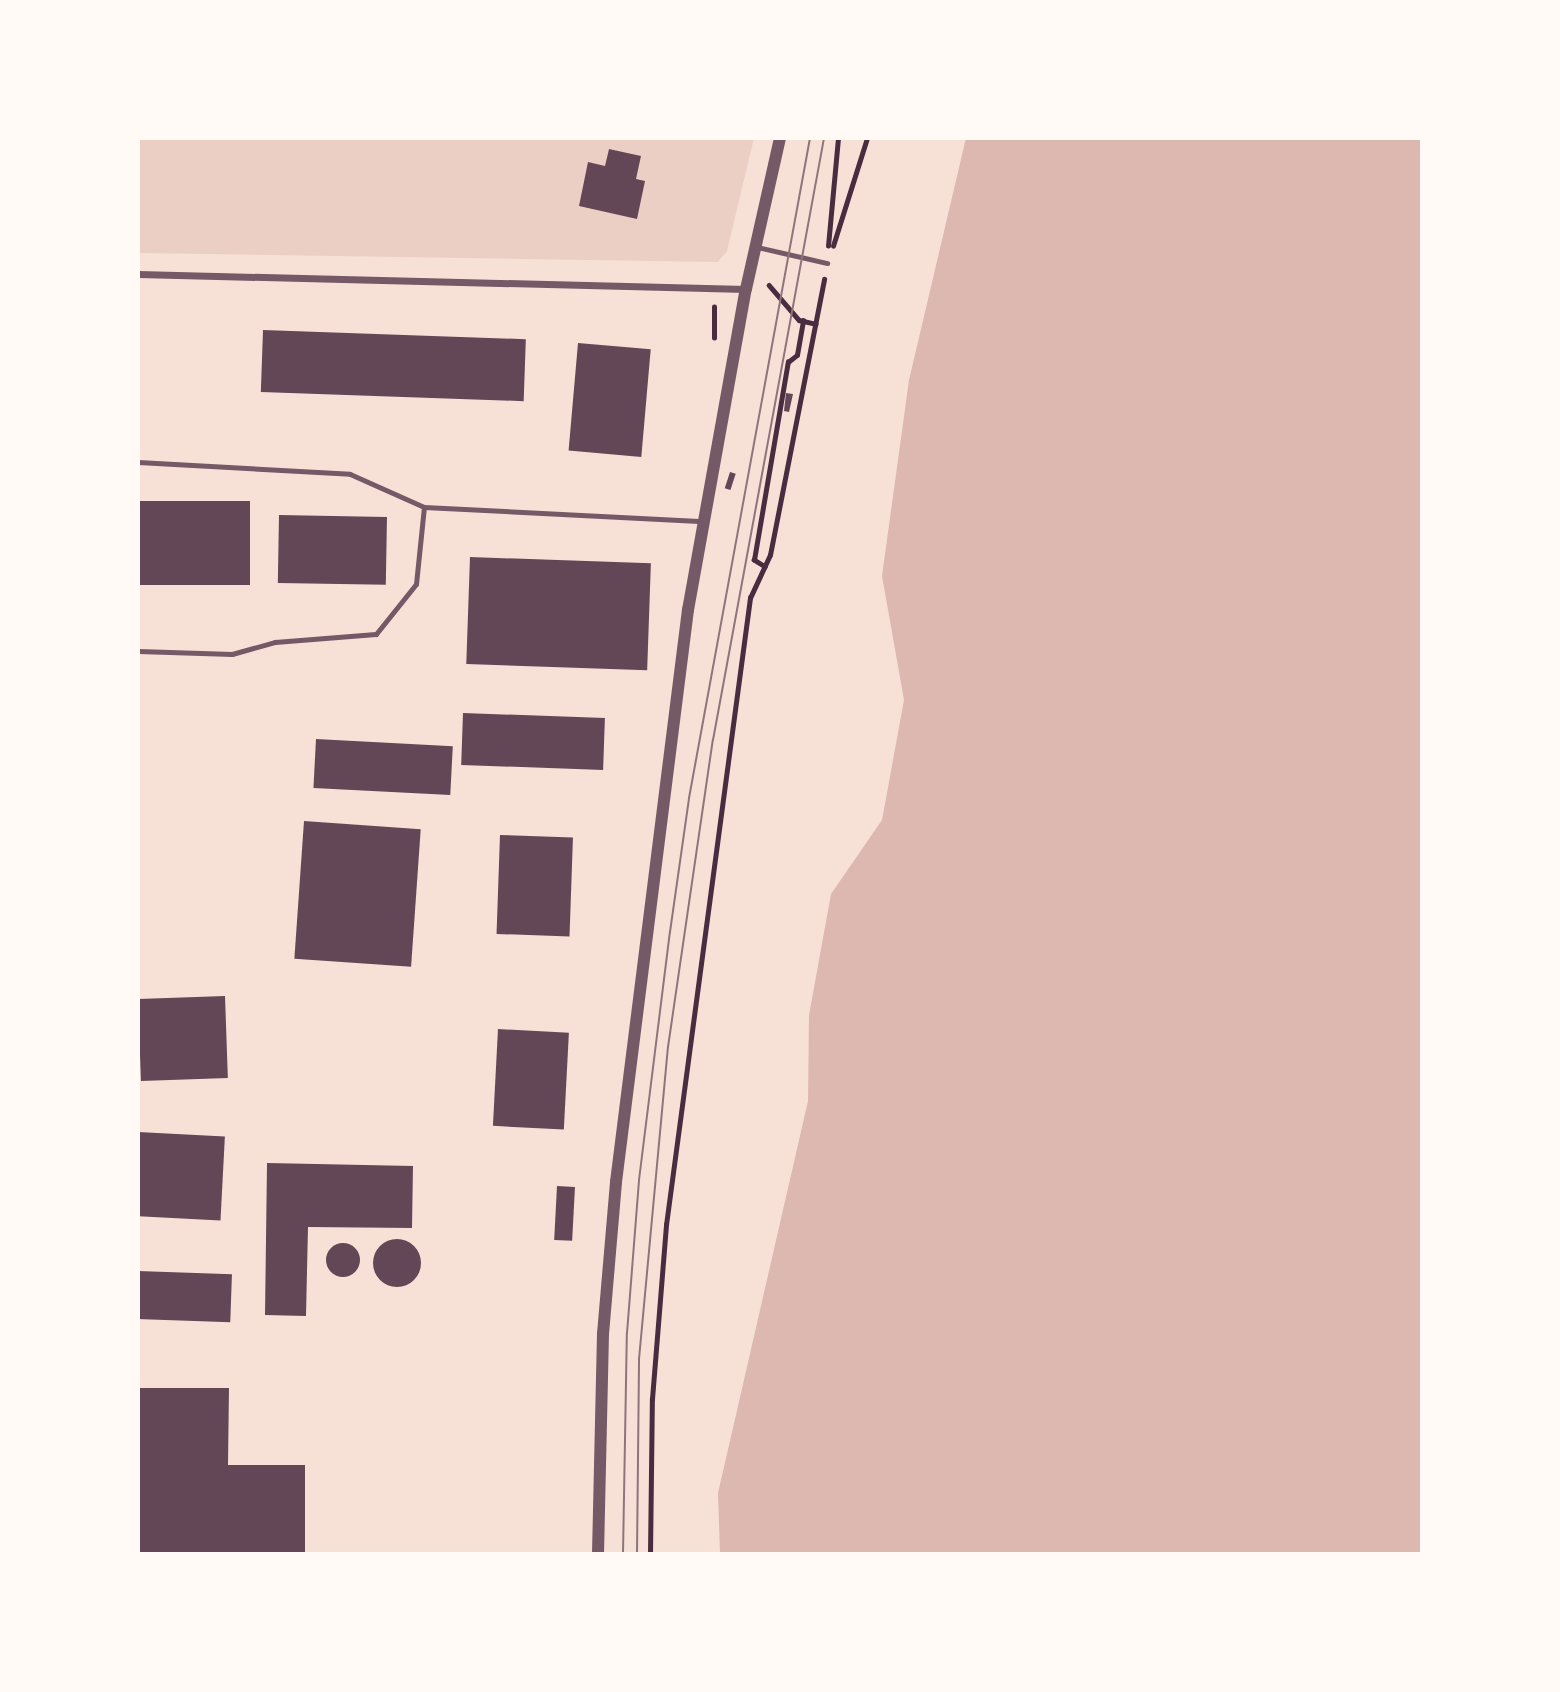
<!DOCTYPE html>
<style>
body{margin:0}
#map{position:relative;width:1560px;height:1692px;overflow:hidden;background:#f7e1d7;font-family:Montserrat,sans-serif}
div>[style]{position:absolute}
.green>*{inset:0;background:#ebcfc5}
.water>*{inset:0;background:#dcb8b0}
.building>*{inset:0;background:#644757;transform-origin:0 0}
.round{border-radius:50%}
.path>*{height:4.5px;margin:-2.25px;padding:0 2.25px;transform-origin:2.25px;border-radius:2.25px;background:#4a2c40}
.service>*{height:5px;margin:-2.5px;padding:0 2.5px;transform-origin:2.5px;border-radius:2.5px;background:#755966}
.minor>*{height:7px;margin:-3.5px;padding:0 3.5px;transform-origin:3.5px;border-radius:3.5px;background:#755966}
.tertiary>*{height:12px;margin:-6px;padding:0 6px;transform-origin:6px;border-radius:6px;background:#755966}
.tram>*{height:2px;margin:-1px;padding:0 1px;transform-origin:1px;border-radius:1px;background:#8f747c}
span{translate:-50% -50%;white-space:nowrap;text-align:center;line-height:1.15;-webkit-text-stroke:5px #fffaf5;paint-order:stroke}
.frame{position:absolute;inset:0;border:140px solid #fffaf5;pointer-events:none}
</style>
<div id="map">
<div class="green">
<div style="clip-path:polygon(138px 138px,754px 138px,727px 251px,718px 262px,138px 253px)"></div>
</div>
<div class="water">
<div style="clip-path:polygon(966px 138px,1422px 138px,1422px 1554px,720px 1554px,718px 1493px,808px 1101px,809px 1015px,831px 894px,882px 820px,904px 700px,882px 576px,909px 380px)"></div>
</div>
<div class="building">
<div style="clip-path:polygon(609px 149px,641px 156px,636px 179px,645px 181px,637px 219px,579px 206px,588px 162px,605px 166px)"></div>
<div style="left:263px;top:330px;width:263px;height:62px;rotate:2deg"></div>
<div style="left:578px;top:343px;width:73px;height:108px;rotate:5deg"></div>
<div style="clip-path:polygon(786px 393px,793px 394px,789px 412px,784px 411px)"></div>
<div style="left:730px;top:472px;width:6px;height:17px;rotate:18deg"></div>
<div style="left:138px;top:501px;width:112px;height:84px"></div>
<div style="left:279px;top:515px;width:108px;height:68px;rotate:1deg"></div>
<div style="left:470px;top:557px;width:181px;height:107px;rotate:2deg"></div>
<div style="left:463px;top:713px;width:142px;height:52px;rotate:2deg"></div>
<div style="left:316px;top:739px;width:137px;height:49px;rotate:3deg"></div>
<div style="left:304px;top:821px;width:117px;height:138px;rotate:4deg"></div>
<div style="left:500px;top:835px;width:73px;height:99px;rotate:2deg"></div>
<div style="left:225px;top:996px;width:82px;height:87px;rotate:88deg"></div>
<div style="left:498px;top:1029px;width:71px;height:97px;rotate:3deg"></div>
<div style="left:138px;top:1132px;width:87px;height:84px;rotate:3deg"></div>
<div style="clip-path:polygon(267px 1163px,413px 1166px,412px 1228px,308px 1227px,306px 1316px,265px 1315px)"></div>
<div style="left:557px;top:1186px;width:18px;height:54px;rotate:3deg"></div>
<div class="round" style="left:373px;top:1239px;width:48px;height:48px"></div>
<div class="round" style="left:326px;top:1243px;width:34px;height:34px"></div>
<div style="left:138px;top:1271px;width:94px;height:48px;rotate:2deg"></div>
<div style="clip-path:polygon(138px 1388px,229px 1388px,228px 1465px,305px 1465px,305px 1554px,138px 1554px)"></div>
</div>
<div class="path">
<div style="left:828px;top:246px;width:108px;rotate:-84.7deg"></div>
<div style="left:833px;top:246px;width:113px;rotate:-72.5deg"></div>
<div style="left:769px;top:285px;width:46px;rotate:49.4deg"></div>
<div style="left:799px;top:320px;width:17px;rotate:13deg"></div>
<div style="left:714px;top:338px;width:31px;rotate:-90deg"></div>
<div style="left:765px;top:567px;width:13px;rotate:-148deg"></div>
<div style="left:754px;top:560px;width:201px;rotate:-80.3deg"></div>
<div style="left:788px;top:362px;width:11px;rotate:-38deg"></div>
<div style="left:797px;top:355px;width:35px;rotate:-80deg"></div>
<div style="left:650px;top:1554px;width:155px;rotate:-89.3deg"></div>
<div style="left:652px;top:1399px;width:175px;rotate:-85.4deg"></div>
<div style="left:666px;top:1225px;width:633px;rotate:-82.37deg"></div>
<div style="left:750px;top:598px;width:47px;rotate:-65.1deg"></div>
<div style="left:770px;top:555px;width:281px;rotate:-78.9deg"></div>
</div>
<div class="service">
<div style="left:757px;top:247px;width:72px;rotate:12.9deg"></div>
<div style="left:138px;top:462px;width:212px;rotate:3.2deg"></div>
<div style="left:350px;top:474px;width:81px;rotate:24deg"></div>
<div style="left:424px;top:507px;width:280px;rotate:2.9deg"></div>
<div style="left:138px;top:651px;width:94px;rotate:1.8deg"></div>
<div style="left:232px;top:654px;width:45px;rotate:-15.6deg"></div>
<div style="left:275px;top:642px;width:101px;rotate:-4.5deg"></div>
<div style="left:376px;top:634px;width:64px;rotate:-51.3deg"></div>
<div style="left:416px;top:584px;width:77px;rotate:-84.1deg"></div>
</div>
<div class="minor">
<div style="left:138px;top:274px;width:608px;rotate:1.41deg"></div>
</div>
<div class="tertiary">
<div style="left:598px;top:1554px;width:220px;rotate:-88.7deg"></div>
<div style="left:603px;top:1334px;width:153px;rotate:-85.1deg"></div>
<div style="left:616px;top:1182px;width:577px;rotate:-82.83deg"></div>
<div style="left:688px;top:610px;width:326px;rotate:-79.8deg"></div>
<div style="left:746px;top:289px;width:155px;rotate:-77.3deg"></div>
</div>
<div class="tram">
<div style="left:623px;top:1554px;width:221px;rotate:-89deg"></div>
<div style="left:627px;top:1333px;width:153px;rotate:-85.5deg"></div>
<div style="left:639px;top:1180px;width:250px;rotate:-82.9deg"></div>
<div style="left:670px;top:932px;width:135px;rotate:-81.9deg"></div>
<div style="left:689px;top:798px;width:671px;rotate:-79.61deg"></div>
<div style="left:637px;top:1554px;width:195px;rotate:-89.4deg"></div>
<div style="left:639px;top:1359px;width:313px;rotate:-84.7deg"></div>
<div style="left:668px;top:1047px;width:310px;rotate:-81.7deg"></div>
<div style="left:713px;top:740px;width:612px;rotate:-79.55deg"></div>
</div>
<div class="frame"></div>
</div>
